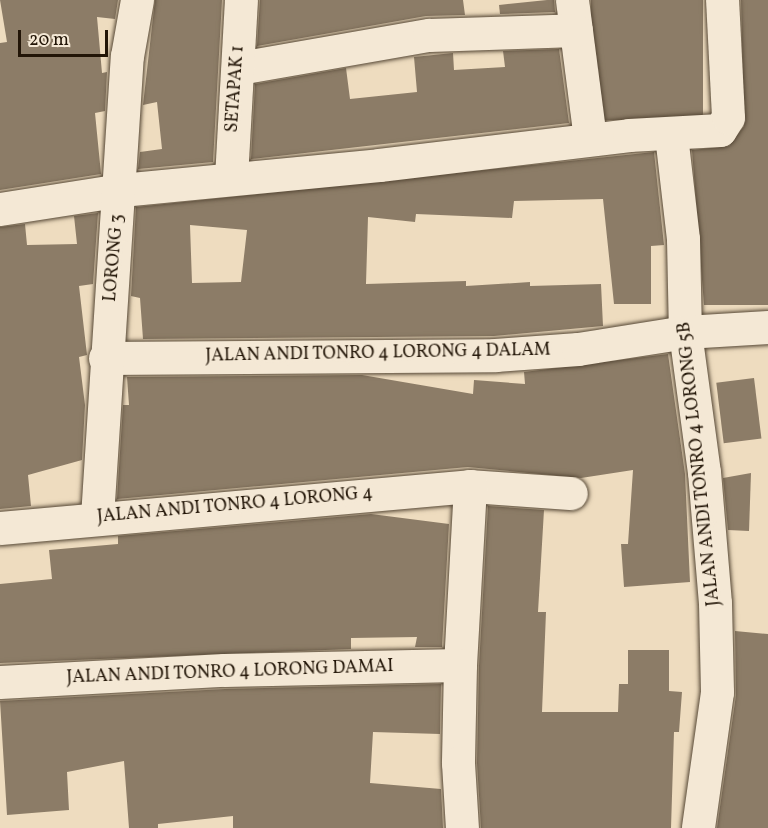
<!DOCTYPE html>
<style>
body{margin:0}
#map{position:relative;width:768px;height:828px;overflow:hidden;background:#eedcbf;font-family:Vollkorn,serif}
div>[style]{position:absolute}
.building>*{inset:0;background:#8c7c67;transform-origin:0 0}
.roads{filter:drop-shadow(0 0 2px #554735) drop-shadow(0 0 2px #554735)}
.minor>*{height:33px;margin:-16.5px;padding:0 16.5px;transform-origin:16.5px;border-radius:16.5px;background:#f4e8d5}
span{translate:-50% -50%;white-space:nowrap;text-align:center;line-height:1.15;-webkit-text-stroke:4.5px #f4e8d5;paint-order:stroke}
.street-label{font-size:18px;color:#221507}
.scale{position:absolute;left:18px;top:30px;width:90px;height:27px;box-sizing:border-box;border:3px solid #221507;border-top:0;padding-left:8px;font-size:18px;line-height:21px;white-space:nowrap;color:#221507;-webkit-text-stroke:4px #f4e8d5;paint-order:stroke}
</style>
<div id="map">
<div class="building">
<div style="clip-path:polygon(0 0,118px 0,115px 19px,97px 17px,102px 73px,107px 72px,105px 111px,95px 113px,101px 174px,0 190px,0 43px,7px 42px)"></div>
<div style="clip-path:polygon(155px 0,222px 0,213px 162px,138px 169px,140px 152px,162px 149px,157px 102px,143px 105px)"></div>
<div style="clip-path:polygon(260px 0,463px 0,465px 15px,426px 16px,257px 46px)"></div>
<div style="clip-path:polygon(547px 0,554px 0,555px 12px,500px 14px,499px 5px)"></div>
<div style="left:591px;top:0;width:112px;height:120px"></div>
<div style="clip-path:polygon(741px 0,768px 0,768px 305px,704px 305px,692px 150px,729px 146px,744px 126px)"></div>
<div style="clip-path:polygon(559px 49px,569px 123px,251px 159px,255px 84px,346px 68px,350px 99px,417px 92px,414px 57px,453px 53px,454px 70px,505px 67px,503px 51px)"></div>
<div style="clip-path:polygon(evenodd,654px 152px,664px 245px,651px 246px,651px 304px,614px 304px,603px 199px,514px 201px,512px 218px,416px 214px,415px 222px,368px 217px,366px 284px,466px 281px,466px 286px,530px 282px,530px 286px,601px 284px,603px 326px,494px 336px,143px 339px,140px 298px,131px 296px,136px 207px,654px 152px,190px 225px,247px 230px,241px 282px,192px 283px,190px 225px)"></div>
<div style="clip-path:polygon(98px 213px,93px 284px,79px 286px,87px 355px,79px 357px,85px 405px,82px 460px,28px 475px,31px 506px,0 509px,0 227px,25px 224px,27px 245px,77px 244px,74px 216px)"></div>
<div style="clip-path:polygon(668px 354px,685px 474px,690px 582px,624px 587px,621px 544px,628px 544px,633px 470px,581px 478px,468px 467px,117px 499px,123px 405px,129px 405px,127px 377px,362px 375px,473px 394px,474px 380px,525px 384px,524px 372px)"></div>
<div style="left:754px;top:378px;width:61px;height:38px;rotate:83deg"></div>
<div style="clip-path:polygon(751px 473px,749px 531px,728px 530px,723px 478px)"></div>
<div style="clip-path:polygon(488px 506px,544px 510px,538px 612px,546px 612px,542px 712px,618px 712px,619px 684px,628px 684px,628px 650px,669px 650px,669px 691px,682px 692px,679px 732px,674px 732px,671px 828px,481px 828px,477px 763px,479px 666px)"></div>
<div style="clip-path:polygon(371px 514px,449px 524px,442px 647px,415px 647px,417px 637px,351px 638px,351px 649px,0 663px,0 584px,52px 579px,49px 550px,118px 544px,118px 536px)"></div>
<div style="clip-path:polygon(735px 631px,768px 634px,768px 828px,717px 828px,736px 695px)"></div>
<div style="clip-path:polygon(441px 684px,440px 734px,373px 732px,370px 783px,441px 789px,443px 828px,233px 828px,233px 816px,158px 824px,158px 828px,129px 828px,124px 761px,67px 772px,69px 810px,7px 815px,0 701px,225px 689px)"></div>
</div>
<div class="roads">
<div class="minor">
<div style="left:572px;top:0;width:140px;rotate:82.6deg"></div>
<div style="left:239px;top:68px;width:193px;rotate:-9.9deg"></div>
<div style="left:429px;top:35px;width:147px;rotate:-1.9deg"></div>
<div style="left:671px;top:135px;width:105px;rotate:83.4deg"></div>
<div style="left:683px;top:239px;width:93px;rotate:88.8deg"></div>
<div style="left:685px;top:332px;width:141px;rotate:82.3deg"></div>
<div style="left:704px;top:472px;width:131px;rotate:85.2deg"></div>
<div style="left:715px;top:603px;width:89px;rotate:88.7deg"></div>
<div style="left:717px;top:692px;width:137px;rotate:98deg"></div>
<div style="left:231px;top:178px;width:178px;rotate:-86.8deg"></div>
<div style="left:0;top:209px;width:122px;rotate:-8.9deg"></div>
<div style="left:121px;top:190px;width:259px;rotate:-5.5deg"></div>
<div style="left:379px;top:165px;width:252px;rotate:-6.8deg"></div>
<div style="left:629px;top:135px;width:91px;rotate:-3.1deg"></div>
<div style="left:720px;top:130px;width:15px;rotate:-58deg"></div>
<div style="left:728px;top:117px;width:117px;rotate:-92.9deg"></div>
<div style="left:105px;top:358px;width:390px;rotate:-0.4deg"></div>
<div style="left:495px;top:355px;width:83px;rotate:-4.1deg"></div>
<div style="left:578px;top:349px;width:108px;rotate:-9deg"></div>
<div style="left:685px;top:332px;width:83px;rotate:-3.4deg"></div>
<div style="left:470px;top:486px;width:101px;rotate:4deg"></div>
<div style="left:97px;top:517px;width:462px;rotate:-86.3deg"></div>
<div style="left:127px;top:56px;width:57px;rotate:-79.9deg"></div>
<div style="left:0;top:528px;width:472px;rotate:-5.1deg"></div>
<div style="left:470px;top:486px;width:179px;rotate:93.2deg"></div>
<div style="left:460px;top:665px;width:98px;rotate:91.2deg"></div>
<div style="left:458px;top:763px;width:65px;rotate:86.5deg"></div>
<div style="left:0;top:682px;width:224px;rotate:-3.1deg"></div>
<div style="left:224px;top:670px;width:236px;rotate:-1.2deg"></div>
</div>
</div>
<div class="street-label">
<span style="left:236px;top:89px;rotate:-86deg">SETAPAK 1</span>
<span style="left:115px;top:258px;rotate:-85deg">LORONG 3</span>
<span style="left:378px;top:354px;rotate:-1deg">JALAN ANDI TONRO 4 LORONG 4 DALAM</span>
<span style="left:700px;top:464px;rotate:-96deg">JALAN ANDI TONRO 4 LORONG 5B</span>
<span style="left:235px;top:506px;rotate:-5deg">JALAN ANDI TONRO 4 LORONG 4</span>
<span style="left:230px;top:673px;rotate:-2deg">JALAN ANDI TONRO 4 LORONG DAMAI</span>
</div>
<div class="scale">20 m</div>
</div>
